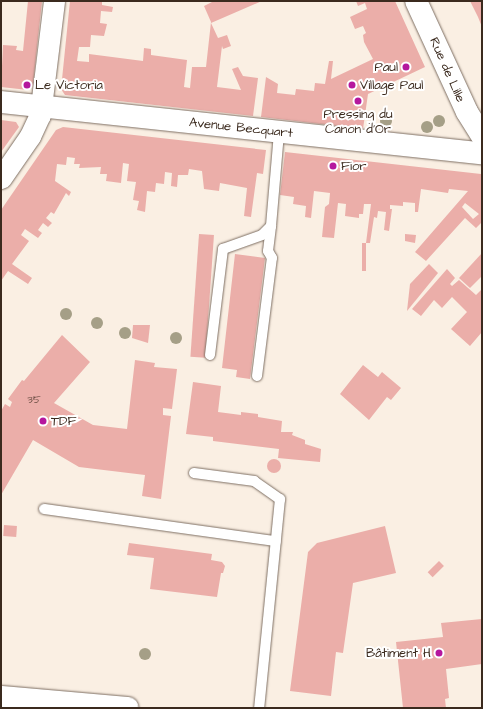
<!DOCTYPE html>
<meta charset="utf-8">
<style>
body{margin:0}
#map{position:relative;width:483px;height:709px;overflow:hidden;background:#faefe3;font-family:"Architects Daughter",sans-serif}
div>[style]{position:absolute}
.building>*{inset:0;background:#ebaea9;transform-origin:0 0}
.round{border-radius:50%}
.roads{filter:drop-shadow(0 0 1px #7e6f63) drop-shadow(0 0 1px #7e6f63)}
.service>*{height:10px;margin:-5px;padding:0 5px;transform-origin:5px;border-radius:5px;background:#fff}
.minor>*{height:21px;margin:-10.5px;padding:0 10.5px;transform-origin:10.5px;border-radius:10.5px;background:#fff}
.tertiary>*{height:22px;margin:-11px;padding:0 11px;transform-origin:11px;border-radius:11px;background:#fff}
.trees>*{width:12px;height:12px;margin:-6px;border-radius:50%;background:#a59f87}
.dots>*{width:11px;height:11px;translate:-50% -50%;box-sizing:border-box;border:2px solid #fff;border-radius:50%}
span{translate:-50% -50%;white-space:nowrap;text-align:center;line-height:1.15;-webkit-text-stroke:4px #fff;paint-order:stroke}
.number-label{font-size:11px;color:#674b41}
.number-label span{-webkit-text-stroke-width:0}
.poi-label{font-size:13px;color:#3b2a1e}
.right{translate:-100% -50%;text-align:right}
.left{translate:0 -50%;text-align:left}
.street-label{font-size:13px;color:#3b2a1e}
.frame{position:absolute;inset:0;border:2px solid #3b2a1e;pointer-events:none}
</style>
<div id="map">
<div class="building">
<div style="clip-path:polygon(28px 1px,42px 1px,33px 86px,28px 90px,1px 87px,3px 45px,17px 46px,16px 50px,23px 51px)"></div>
<div style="clip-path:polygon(70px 1px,102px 1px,102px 5px,113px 7px,112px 12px,101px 11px,100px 23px,107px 24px,104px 36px,91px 35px,90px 47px,79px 47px,77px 61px,89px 62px,89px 54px,143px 61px,144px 48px,151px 49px,151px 55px,187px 60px,184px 87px,190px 88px,192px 67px,206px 67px,211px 22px,204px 6px,214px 1px,262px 1px,211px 23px,218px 38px,227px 35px,231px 46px,223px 49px,222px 46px,217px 87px,241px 90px,232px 69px,238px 67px,243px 76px,258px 78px,253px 116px,65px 95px,61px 89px)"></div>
<div style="clip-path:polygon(356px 1px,395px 1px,425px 67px,368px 94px,363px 129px,261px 117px,266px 77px,278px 84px,277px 93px,295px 95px,296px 89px,314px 91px,315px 83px,325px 84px,329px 61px,333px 61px,331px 79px,373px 59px,364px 42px,363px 35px,366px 33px,363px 26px,355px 29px,350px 17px,367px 9px,365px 3px,358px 6px)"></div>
<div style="clip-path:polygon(470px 1px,482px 1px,482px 27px,478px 17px)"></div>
<div style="clip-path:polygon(1px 120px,16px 122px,19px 127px,1px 152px)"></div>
<div style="clip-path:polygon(63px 127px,266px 150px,263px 174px,257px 173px,251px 217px,244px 216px,247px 188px,220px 183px,219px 191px,204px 189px,202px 171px,189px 169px,188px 175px,178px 175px,177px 187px,171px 186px,172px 173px,165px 172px,164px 184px,156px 183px,155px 192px,147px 191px,145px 212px,137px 210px,139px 201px,133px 200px,136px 182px,127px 181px,129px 164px,123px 163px,121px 183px,106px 181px,107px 174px,100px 174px,101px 167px,79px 168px,80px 164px,74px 164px,75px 158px,67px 157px,66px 165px,57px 164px,55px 181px,71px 192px,69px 196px,66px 193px,54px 214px,51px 212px,46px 218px,52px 223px,48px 227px,43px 223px,38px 230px,42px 233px,38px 238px,25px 229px,21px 235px,29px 241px,12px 264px,32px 278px,28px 284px,8px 271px,1px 281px,1px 210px,56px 130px)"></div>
<div style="clip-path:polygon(evenodd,285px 152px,481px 174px,482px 222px,476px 228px,465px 218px,426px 261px,415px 252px,468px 191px,449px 189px,448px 193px,421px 189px,418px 212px,415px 212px,415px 203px,403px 202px,403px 206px,390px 205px,390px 209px,392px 209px,389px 231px,384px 230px,386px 212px,378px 211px,377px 218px,374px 217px,370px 243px,366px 243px,371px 204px,364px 204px,363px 214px,359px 214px,359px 218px,345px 216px,346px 204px,338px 203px,334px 238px,322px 237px,325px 207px,329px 204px,330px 193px,314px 191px,311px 218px,305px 217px,306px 206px,293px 204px,294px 197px,280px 195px,285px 152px,465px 203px,479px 214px,473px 219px,462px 207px,465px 203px)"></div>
<div style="left:199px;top:234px;width:15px;height:123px;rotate:4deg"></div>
<div style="clip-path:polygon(405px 234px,416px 235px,415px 243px,405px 241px)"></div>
<div style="left:362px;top:243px;width:4px;height:28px"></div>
<div style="clip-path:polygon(482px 253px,482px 276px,470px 288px,459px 278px)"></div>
<div style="clip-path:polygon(235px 254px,265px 258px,250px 379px,236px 377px,237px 370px,222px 368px)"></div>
<div style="clip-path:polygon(429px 264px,438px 273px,407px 311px,410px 284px)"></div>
<div style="clip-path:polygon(447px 269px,455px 278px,450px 284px,452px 286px,459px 280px,476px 295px,482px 289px,482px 332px,470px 346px,451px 329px,467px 312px,452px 297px,442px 308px,434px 300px,421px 316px,412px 309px)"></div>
<div style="clip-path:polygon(133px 325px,150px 325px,148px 343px,132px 338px)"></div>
<div style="clip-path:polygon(62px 335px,90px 362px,54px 403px,93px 425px,127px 429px,135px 360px,155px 363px,154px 367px,177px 369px,172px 409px,163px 408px,163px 415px,171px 416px,161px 499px,142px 496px,145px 475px,79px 467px,33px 440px,1px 495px,1px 411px,5px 404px,10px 407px,12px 402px,8px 399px,22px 380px,24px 381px)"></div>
<div style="clip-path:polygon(363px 365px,378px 377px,382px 372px,401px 388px,391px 400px,387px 397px,369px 420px,340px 394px)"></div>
<div style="clip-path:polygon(193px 382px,221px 386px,218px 412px,241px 415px,241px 412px,258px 414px,258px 417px,282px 421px,281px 432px,293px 432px,292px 435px,305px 440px,305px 444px,321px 449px,320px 462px,278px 458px,279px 449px,213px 441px,213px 437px,186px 434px)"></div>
<div class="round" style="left:267px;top:459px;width:14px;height:14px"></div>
<div style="left:4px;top:525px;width:13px;height:11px;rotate:4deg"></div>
<div style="clip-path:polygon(385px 526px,396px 573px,353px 583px,343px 653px,336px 652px,331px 696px,290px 691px,308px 552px,317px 543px)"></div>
<div style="clip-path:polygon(129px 543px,212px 554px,211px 560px,222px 562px,225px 566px,223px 573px,221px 573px,217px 597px,150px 589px,154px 558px,127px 555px)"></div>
<div style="left:439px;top:561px;width:7px;height:16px;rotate:45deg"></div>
<div style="clip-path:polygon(482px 619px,482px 664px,446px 669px,449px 698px,445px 699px,446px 708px,403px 708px,396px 642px,443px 637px,441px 623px)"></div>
</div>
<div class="roads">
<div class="service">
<div style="left:210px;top:355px;width:107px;rotate:-83deg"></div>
<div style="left:223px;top:249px;width:41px;rotate:-19.7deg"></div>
<div style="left:262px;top:235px;width:13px;rotate:-45deg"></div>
<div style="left:271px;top:226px;width:93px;rotate:-85.1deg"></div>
<div style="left:257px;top:376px;width:119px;rotate:-82.8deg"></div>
<div style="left:272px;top:258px;width:8px;rotate:-120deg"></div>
<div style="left:268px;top:251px;width:25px;rotate:-83deg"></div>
<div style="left:194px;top:473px;width:61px;rotate:7.6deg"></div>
<div style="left:254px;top:481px;width:32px;rotate:35deg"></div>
<div style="left:280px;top:499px;width:210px;rotate:95.7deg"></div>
<div style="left:44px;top:509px;width:234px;rotate:7.9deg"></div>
</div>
<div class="minor">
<div style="left:1px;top:178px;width:51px;rotate:-55.4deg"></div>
<div style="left:30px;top:136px;width:23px;rotate:-65deg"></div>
<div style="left:40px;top:115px;width:115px;rotate:-83deg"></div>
<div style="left:1px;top:696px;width:127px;rotate:5deg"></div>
</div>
<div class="tertiary">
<div style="left:416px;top:1px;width:122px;rotate:65.3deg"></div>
<div style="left:467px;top:112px;width:28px;rotate:58deg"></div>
<div style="left:1px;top:102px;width:484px;rotate:6.1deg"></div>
</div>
</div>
<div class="trees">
<div style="left:386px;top:121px"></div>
<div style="left:439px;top:121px"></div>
<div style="left:427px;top:127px"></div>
<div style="left:66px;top:314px"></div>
<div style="left:97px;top:323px"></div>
<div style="left:125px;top:333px"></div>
<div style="left:176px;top:338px"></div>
<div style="left:145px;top:654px"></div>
</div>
<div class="dots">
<div style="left:406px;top:67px;background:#b5179e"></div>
<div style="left:27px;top:85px;background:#b5179e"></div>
<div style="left:352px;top:85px;background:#b5179e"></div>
<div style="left:358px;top:101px;background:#b5179e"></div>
<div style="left:333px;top:166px;background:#b5179e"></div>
<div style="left:43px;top:421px;background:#b5179e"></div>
<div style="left:439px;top:653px;background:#b5179e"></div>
</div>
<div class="number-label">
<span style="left:34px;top:400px">35</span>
</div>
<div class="poi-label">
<span class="right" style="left:398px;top:67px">Paul</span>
<span class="left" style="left:35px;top:85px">Le Victoria</span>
<span class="left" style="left:360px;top:85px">Village Paul</span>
<span style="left:358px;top:122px">Pressing du<br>Canon d'Or</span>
<span class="left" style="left:341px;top:166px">Fior</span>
<span class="left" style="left:51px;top:421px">TDF</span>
<span class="right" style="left:431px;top:653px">Bâtiment H</span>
</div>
<div class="street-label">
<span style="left:447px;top:70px;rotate:66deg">Rue de Lille</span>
<span style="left:241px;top:128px;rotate:6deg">Avenue Becquart</span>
</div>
<div class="frame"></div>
</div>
